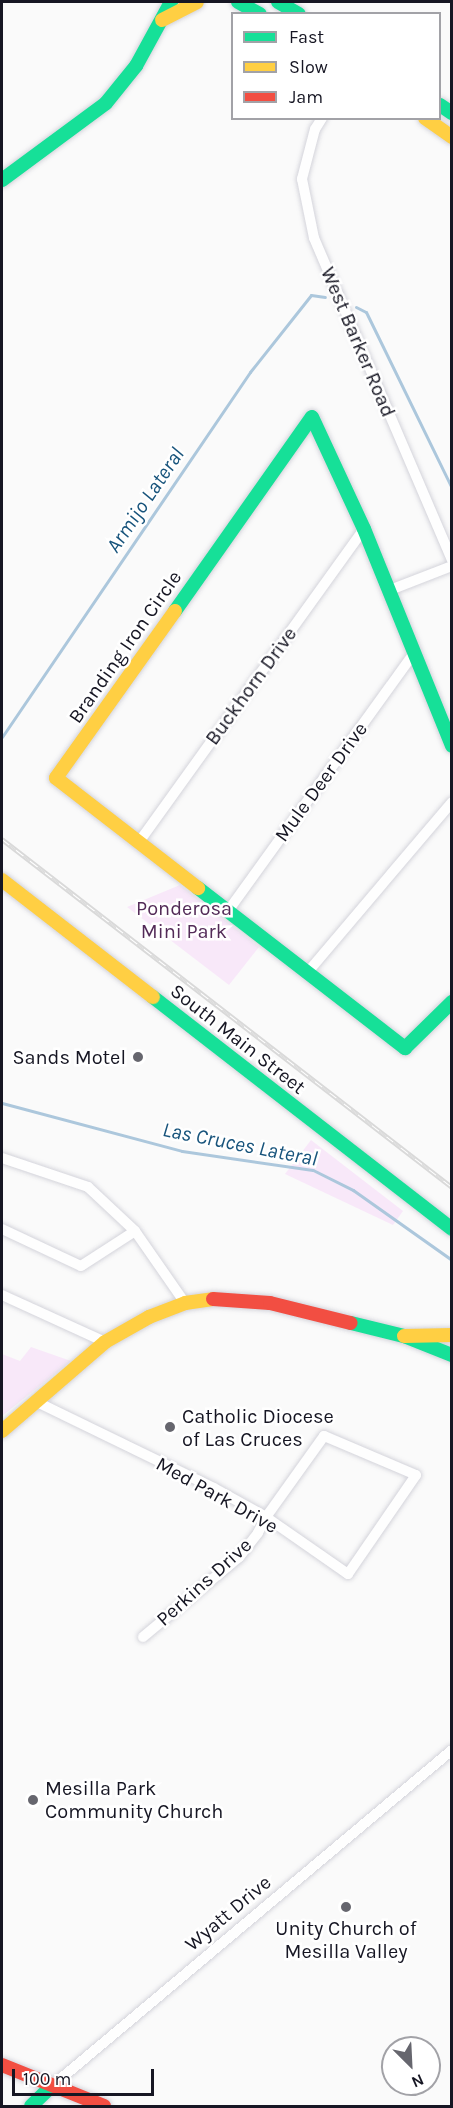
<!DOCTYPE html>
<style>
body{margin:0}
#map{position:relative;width:453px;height:2108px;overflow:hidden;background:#fafafa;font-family:Karla,sans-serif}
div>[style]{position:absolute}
.green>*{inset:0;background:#f8e8f9}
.stream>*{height:3px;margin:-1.5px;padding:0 1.5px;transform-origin:1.5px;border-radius:1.5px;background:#acc7dc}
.roads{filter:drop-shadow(0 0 2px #d4d4db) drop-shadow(0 0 2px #d4d4db)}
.street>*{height:10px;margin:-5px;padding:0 5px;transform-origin:5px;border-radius:5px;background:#fefefe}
.fast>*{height:14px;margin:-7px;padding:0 7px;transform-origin:7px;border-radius:7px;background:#16e098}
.slow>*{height:14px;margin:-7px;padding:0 7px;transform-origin:7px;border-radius:7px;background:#ffcf43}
.jam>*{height:14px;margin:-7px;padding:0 7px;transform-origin:7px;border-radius:7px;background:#f24e42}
.rail>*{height:5px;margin-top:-2.5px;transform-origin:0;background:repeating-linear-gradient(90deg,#fff 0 9px,#d9d9d9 0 18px);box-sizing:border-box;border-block:2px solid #d9d9d9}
.dots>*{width:16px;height:16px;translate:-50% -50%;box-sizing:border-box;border:3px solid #fff;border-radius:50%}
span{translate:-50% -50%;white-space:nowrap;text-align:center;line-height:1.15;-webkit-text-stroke:5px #fff;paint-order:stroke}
.street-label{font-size:20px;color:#161623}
.park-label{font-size:20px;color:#532b58}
.poi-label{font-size:20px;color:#161623}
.right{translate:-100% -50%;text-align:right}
.left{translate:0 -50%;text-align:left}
.water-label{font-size:21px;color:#18547c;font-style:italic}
.frame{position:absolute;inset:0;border:3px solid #161623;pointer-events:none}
.legend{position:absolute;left:231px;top:12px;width:210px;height:108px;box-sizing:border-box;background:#fff;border:2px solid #a2a2a7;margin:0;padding:8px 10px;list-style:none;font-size:18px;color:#161623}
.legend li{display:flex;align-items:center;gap:12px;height:30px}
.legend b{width:30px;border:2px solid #a2a2a7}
.north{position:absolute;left:381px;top:2036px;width:60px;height:60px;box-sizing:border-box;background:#fff;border:2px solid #a2a2a7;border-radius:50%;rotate:156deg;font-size:16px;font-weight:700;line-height:24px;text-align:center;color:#161623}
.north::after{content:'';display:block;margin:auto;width:21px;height:27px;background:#66666e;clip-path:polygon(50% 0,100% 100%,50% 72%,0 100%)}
.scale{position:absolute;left:12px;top:2069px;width:142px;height:27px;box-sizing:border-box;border:3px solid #161623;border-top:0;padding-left:8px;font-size:18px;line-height:21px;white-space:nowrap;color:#161623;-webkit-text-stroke:4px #fff;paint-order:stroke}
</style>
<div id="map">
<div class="green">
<div style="clip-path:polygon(180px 885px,259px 947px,229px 985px,127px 907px)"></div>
<div style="clip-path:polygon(311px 1140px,403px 1211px,393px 1225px,285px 1174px)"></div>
<div style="clip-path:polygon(31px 1347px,71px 1361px,2px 1416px,2px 1354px,20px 1361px)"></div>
</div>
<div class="stream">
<div style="left:356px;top:307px;width:11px;rotate:27deg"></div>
<div style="left:366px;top:312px;width:196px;rotate:64deg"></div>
<div style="left:2px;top:737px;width:441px;rotate:-55.8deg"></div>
<div style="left:250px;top:372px;width:98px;rotate:-51.6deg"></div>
<div style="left:311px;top:295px;width:14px;rotate:8deg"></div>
<div style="left:2px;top:1103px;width:186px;rotate:14.9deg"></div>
<div style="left:182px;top:1151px;width:132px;rotate:8.3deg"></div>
<div style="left:313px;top:1170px;width:45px;rotate:26.6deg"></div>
<div style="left:353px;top:1190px;width:121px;rotate:35.3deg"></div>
</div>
<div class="roads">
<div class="street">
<div style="left:322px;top:118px;width:13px;rotate:122deg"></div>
<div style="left:315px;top:129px;width:52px;rotate:104.6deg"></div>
<div style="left:302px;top:179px;width:60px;rotate:78.5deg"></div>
<div style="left:314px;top:238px;width:350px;rotate:66.8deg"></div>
<div style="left:390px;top:590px;width:66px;rotate:-21.2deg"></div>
<div style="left:139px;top:842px;width:385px;rotate:-54.3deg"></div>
<div style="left:228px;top:911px;width:318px;rotate:-54.2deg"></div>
<div style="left:307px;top:973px;width:224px;rotate:-49.7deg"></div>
<div style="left:2px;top:1158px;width:91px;rotate:18.6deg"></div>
<div style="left:88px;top:1187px;width:64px;rotate:43.1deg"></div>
<div style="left:135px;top:1231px;width:88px;rotate:55.2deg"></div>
<div style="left:2px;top:1229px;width:87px;rotate:25.1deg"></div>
<div style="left:81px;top:1266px;width:64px;rotate:-32.9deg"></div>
<div style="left:2px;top:1295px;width:113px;rotate:24.5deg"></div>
<div style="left:39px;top:1403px;width:195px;rotate:25.9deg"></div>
<div style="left:214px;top:1488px;width:60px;rotate:29.1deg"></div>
<div style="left:266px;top:1517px;width:100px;rotate:34.8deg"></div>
<div style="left:348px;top:1574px;width:120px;rotate:-55.5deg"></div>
<div style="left:416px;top:1475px;width:100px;rotate:-157deg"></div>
<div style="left:324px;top:1436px;width:100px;rotate:125.6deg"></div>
<div style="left:266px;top:1517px;width:18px;rotate:117deg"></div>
<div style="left:258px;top:1533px;width:31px;rotate:128deg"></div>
<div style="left:239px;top:1557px;width:125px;rotate:140.2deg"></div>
<div style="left:52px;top:2086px;width:522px;rotate:-40.03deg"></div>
</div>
<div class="fast">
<div style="left:238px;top:2px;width:25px;rotate:29deg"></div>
<div style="left:278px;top:2px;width:24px;rotate:30deg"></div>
<div style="left:440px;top:105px;width:14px;rotate:34deg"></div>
<div style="left:2px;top:180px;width:129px;rotate:-36.5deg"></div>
<div style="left:106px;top:103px;width:48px;rotate:-51deg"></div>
<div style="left:136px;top:66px;width:73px;rotate:-61.3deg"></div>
<div style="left:175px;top:611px;width:237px;rotate:-54.8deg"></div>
<div style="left:312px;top:417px;width:123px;rotate:65.1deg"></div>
<div style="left:364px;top:529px;width:234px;rotate:67.9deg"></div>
<div style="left:198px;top:888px;width:262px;rotate:37.7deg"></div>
<div style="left:405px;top:1048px;width:66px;rotate:-44.4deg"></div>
<div style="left:153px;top:997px;width:378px;rotate:37.8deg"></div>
<div style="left:351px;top:1323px;width:55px;rotate:13.8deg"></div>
<div style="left:404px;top:1336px;width:52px;rotate:21.6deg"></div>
<div style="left:31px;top:2106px;width:29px;rotate:-44deg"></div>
</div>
<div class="slow">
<div style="left:162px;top:20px;width:39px;rotate:-27deg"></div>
<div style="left:425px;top:118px;width:33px;rotate:35deg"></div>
<div style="left:175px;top:611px;width:205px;rotate:125.5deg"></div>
<div style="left:56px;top:778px;width:180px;rotate:37.8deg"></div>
<div style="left:2px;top:880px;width:191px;rotate:37.8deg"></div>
<div style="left:404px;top:1336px;width:48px;rotate:-1.2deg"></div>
<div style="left:2px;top:1431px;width:136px;rotate:-40.8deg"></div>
<div style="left:105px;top:1342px;width:51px;rotate:-29.6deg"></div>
<div style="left:149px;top:1317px;width:39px;rotate:-21deg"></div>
<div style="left:185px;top:1303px;width:28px;rotate:-8deg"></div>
</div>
<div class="jam">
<div style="left:213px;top:1299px;width:57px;rotate:4deg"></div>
<div style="left:270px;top:1303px;width:83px;rotate:13.9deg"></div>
<div style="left:2px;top:2065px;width:110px;rotate:21.9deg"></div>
</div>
</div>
<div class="rail">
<div style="left:2px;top:839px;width:569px;rotate:37.72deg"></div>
</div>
<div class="dots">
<div style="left:138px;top:1057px;background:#66666e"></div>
<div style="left:170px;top:1427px;background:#66666e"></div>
<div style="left:33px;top:1800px;background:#66666e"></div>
<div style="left:346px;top:1907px;background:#66666e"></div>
</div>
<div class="street-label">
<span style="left:358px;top:342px;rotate:67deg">West Barker Road</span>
<span style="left:125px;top:647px;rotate:-55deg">Branding Iron Circle</span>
<span style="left:251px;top:686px;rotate:-54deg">Buckhorn Drive</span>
<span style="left:321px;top:782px;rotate:-54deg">Mule Deer Drive</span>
<span style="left:238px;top:1039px;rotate:38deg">South Main Street</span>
<span style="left:217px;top:1495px;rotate:29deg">Med Park Drive</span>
<span style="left:204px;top:1582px;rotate:-42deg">Perkins Drive</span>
<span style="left:228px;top:1913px;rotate:-40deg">Wyatt Drive</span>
</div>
<div class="park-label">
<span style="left:184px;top:920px">Ponderosa<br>Mini Park</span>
</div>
<div class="poi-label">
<span class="right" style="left:126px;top:1057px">Sands Motel</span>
<span class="left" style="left:182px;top:1428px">Catholic Diocese<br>of Las Cruces</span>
<span class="left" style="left:45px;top:1800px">Mesilla Park<br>Community Church</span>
<span style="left:346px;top:1940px">Unity Church of<br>Mesilla Valley</span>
</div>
<div class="water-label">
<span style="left:145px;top:500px;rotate:-56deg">Armijo Lateral</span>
<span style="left:240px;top:1144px;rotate:11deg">Las Cruces Lateral</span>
</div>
<div class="frame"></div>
<ul class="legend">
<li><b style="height:8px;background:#16e098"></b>Fast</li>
<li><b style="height:8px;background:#ffcf43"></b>Slow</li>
<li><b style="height:8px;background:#f24e42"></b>Jam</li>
</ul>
<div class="north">N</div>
<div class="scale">100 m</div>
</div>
